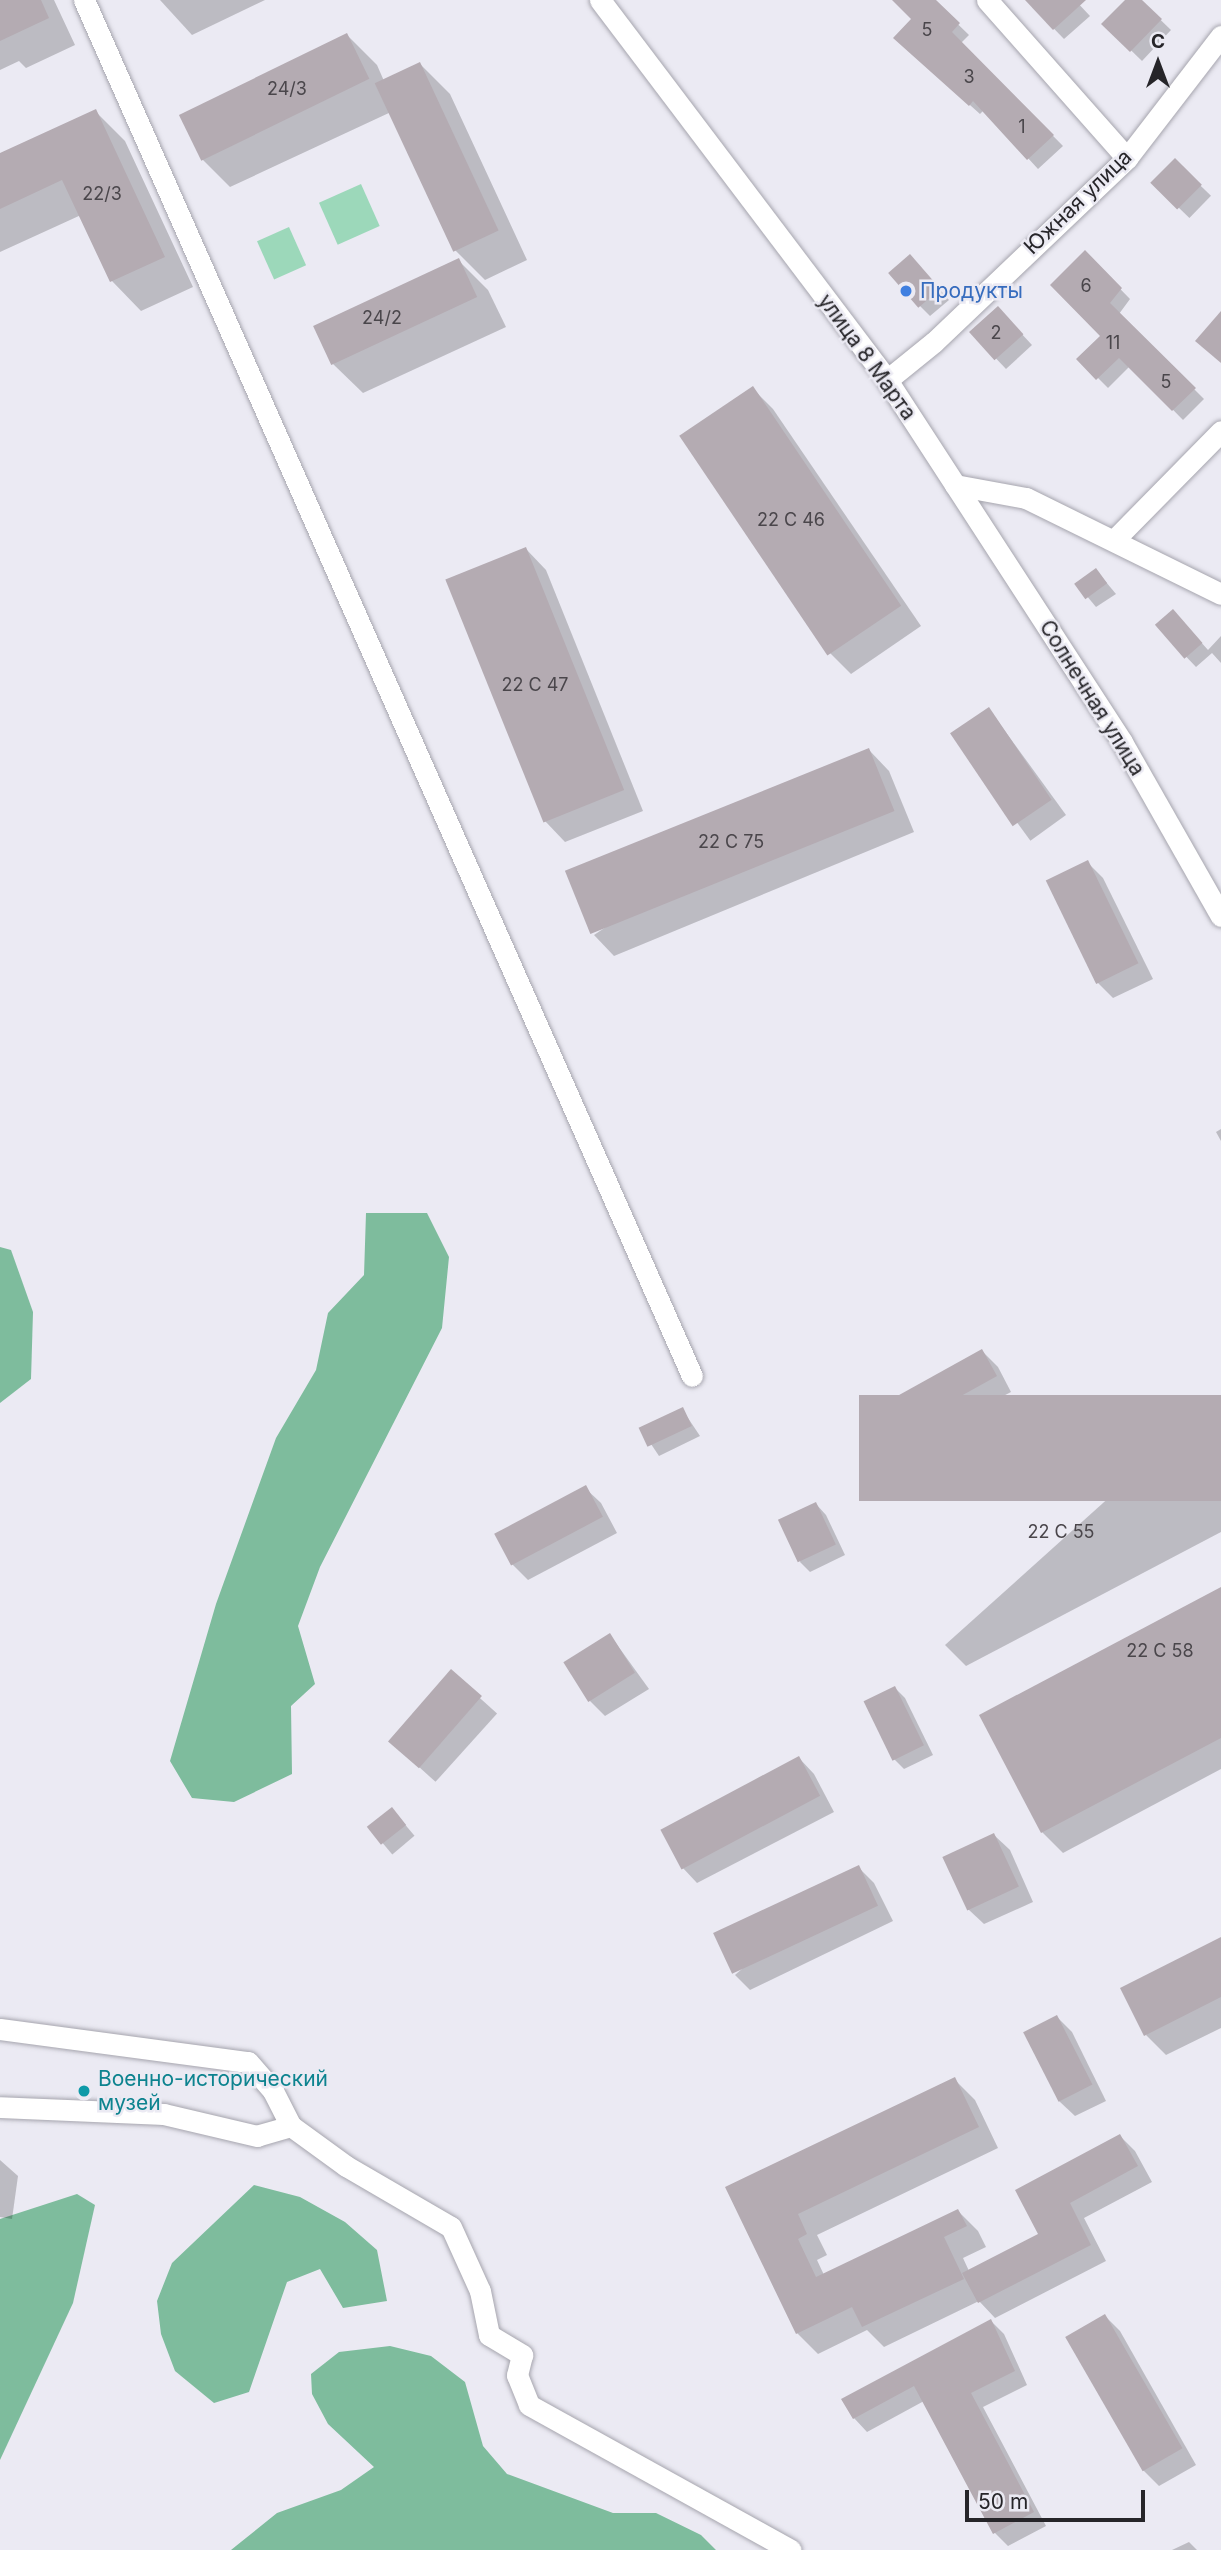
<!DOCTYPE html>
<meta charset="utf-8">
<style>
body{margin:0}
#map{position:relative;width:1221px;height:2550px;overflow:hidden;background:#ebeaf3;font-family:Inter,sans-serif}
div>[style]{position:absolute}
.green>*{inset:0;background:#9cd8ba;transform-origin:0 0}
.forest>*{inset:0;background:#7ebc9d}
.shadow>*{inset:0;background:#0003;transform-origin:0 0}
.building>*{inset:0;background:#b4abb2;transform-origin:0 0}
.roads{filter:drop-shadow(0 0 2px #a6a5ae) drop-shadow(0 0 2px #a6a5ae)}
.street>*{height:21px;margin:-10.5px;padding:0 10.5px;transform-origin:10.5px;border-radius:10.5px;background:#fff}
.dots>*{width:19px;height:19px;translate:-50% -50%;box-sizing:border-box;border:4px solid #ebeaf3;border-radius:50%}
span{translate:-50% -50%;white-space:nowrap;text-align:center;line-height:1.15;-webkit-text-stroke:5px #ebeaf3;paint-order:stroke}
.number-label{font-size:18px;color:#4a464b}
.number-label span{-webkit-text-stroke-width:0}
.street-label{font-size:21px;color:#262529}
.shop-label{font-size:21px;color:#366cbe}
.left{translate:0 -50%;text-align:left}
.culture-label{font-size:21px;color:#0d838f}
.north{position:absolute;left:1123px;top:28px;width:70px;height:70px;-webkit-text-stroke:5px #ebeaf3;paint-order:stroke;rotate:0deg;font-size:19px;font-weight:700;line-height:28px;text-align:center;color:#262529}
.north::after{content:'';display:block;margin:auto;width:24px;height:32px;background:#262529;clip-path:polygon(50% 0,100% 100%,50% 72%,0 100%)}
.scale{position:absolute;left:965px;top:2490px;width:180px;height:32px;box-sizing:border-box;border:4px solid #262529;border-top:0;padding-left:9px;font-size:21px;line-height:24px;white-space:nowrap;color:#262529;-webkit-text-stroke:5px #ebeaf3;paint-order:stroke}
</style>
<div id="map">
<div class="green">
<div style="left:361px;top:184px;width:46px;height:46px;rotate:66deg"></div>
<div style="left:289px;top:227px;width:42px;height:35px;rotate:66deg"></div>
</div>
<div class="forest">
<div style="clip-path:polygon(366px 1213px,427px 1213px,449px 1257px,442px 1328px,320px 1567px,298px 1626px,315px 1684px,291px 1706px,292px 1774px,234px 1802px,192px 1798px,170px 1761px,216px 1604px,276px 1438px,316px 1370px,328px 1313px,364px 1275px)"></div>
<div style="clip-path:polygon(0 1247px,11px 1250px,33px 1312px,31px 1379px,0 1403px)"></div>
<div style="clip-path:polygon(254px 2185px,300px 2197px,345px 2222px,377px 2250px,387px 2301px,343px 2308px,320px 2269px,287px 2282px,249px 2392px,214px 2403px,175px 2371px,161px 2334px,157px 2301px,172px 2263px)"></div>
<div style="clip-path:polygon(77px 2194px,95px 2205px,73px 2303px,0 2460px,0 2219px)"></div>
<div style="clip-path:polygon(390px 2346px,431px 2356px,465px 2382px,483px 2446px,507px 2474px,613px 2513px,656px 2513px,701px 2535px,716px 2550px,231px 2550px,277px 2513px,341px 2490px,374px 2467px,328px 2424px,312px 2394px,311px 2374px,339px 2352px)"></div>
</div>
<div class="shadow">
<div style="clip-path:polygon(0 0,54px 0,75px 45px,26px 68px,19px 61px,0 70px)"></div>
<div style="clip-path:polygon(160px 0,265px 0,192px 35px)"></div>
<div style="clip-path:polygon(894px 0,933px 0,969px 35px,961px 43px,1063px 146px,1038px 169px,984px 110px,980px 114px,895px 38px,913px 19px)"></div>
<div style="clip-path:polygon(1026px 0,1075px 0,1090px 16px,1064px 39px)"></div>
<div style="clip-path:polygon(1127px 0,1140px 0,1171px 30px,1142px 61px,1104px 24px)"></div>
<div style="clip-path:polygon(347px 35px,377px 65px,384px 81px,420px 64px,450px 94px,527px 260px,485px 280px,455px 250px,391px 112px,230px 187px,200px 157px)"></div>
<div style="clip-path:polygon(95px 111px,125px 141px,193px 287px,141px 311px,112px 281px,81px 215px,0 252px,0 155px)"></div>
<div style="left:1175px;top:161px;width:50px;height:31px;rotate:44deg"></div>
<div style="clip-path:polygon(1085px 253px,1130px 299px,1119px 314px,1204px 399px,1183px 420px,1130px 366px,1108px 388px,1079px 359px,1102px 336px)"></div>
<div style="clip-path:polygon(459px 261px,488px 290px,506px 327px,363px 393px,333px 364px)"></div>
<div style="clip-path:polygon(920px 267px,949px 300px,930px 316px,920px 306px)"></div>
<div style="clip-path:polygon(1008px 319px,1032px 345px,1006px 369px,972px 333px)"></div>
<div style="clip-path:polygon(752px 388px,773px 409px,921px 626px,851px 674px,830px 653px,682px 436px)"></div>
<div style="clip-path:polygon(526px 549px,546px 570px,643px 811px,565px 842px,545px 821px)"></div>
<div style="clip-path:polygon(1096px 570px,1116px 594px,1096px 607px,1076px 583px)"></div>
<div style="clip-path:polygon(1183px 622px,1208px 650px,1221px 636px,1221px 663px,1212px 653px,1196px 667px,1157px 626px)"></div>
<div style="left:989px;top:709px;width:131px;height:44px;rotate:54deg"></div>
<div style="clip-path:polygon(869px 750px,889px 771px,914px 832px,614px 956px,594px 935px)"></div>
<div style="clip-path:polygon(1088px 863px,1103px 878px,1153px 979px,1113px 998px,1098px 983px)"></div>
<div style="clip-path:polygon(1221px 1129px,1221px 1141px,1216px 1132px)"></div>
<div style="clip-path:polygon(982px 1351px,998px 1367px,1011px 1392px,892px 1454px,876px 1438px)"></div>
<div style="clip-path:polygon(1221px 1397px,1221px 1532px,966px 1666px,945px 1645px)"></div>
<div style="clip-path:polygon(682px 1409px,700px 1436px,659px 1456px,641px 1429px)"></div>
<div style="clip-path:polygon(585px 1488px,601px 1503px,617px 1533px,528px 1580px,512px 1564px)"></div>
<div style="clip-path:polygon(816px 1504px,826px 1515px,845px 1555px,810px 1572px,800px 1562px)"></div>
<div style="clip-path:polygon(1221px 1589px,1221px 1769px,1063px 1853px,1042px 1832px)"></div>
<div style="clip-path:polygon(610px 1635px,649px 1689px,605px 1716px,590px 1701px)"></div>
<div style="left:451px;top:1672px;width:62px;height:92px;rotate:42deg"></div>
<div style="clip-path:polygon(895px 1688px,905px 1698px,933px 1755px,904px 1769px,894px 1759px,866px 1702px)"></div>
<div style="clip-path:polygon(799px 1758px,814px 1774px,834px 1812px,697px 1883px,682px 1867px)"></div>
<div style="left:392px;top:1809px;width:35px;height:29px;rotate:50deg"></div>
<div style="clip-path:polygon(994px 1835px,1010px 1850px,1033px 1902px,984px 1924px,968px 1909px)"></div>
<div style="clip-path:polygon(858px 1867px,874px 1883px,893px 1921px,750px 1990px,735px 1975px)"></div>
<div style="clip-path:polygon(1221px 1939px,1221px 2028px,1166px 2055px,1146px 2035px)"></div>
<div style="clip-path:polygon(1057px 2017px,1072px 2032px,1106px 2101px,1075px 2116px,1059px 2101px)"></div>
<div style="clip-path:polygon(954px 2079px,975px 2100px,998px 2148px,817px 2235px,827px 2255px,817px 2260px,824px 2275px,958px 2211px,978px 2231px,986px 2247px,963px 2258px,969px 2271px,1041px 2235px,1120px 2136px,1135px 2151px,1152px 2182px,1084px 2218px,1106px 2261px,995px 2318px,979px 2301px,884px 2347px,867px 2330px,818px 2354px,797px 2333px,727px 2188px)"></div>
<div style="clip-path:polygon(0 2160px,18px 2176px,12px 2219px,0 2217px)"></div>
<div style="clip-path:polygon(1105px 2316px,1120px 2331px,1196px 2465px,1159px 2486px,1143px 2470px)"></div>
<div style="clip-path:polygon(991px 2321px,1004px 2334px,1027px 2385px,983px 2407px,1046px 2526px,1008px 2546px,995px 2533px,924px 2401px,867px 2432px,854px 2418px)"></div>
<div style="clip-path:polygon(1189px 2542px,1197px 2550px,1172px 2550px)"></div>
</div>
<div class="building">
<div style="clip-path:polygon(0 0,41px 0,49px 18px,0 41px)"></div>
<div style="clip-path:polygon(892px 0,936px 0,960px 23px,952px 32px,1054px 135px,1027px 160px,973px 101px,969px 106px,893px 38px,911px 19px)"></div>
<div style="clip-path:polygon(1025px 0,1086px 0,1053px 30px)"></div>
<div style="clip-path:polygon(1125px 0,1142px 0,1162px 19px,1130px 52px,1101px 24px)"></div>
<div style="left:347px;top:33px;width:51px;height:187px;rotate:64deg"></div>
<div style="left:420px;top:62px;width:186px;height:50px;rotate:65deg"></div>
<div style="clip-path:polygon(96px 109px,165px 257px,110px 282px,62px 180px,0 209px,0 153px)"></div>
<div style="left:1175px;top:158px;width:38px;height:35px;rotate:45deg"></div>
<div style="clip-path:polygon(1085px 250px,1122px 288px,1110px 303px,1196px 388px,1172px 411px,1119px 358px,1096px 380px,1076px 359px,1100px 336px,1050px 285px)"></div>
<div style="left:910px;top:254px;width:46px;height:29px;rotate:49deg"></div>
<div style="left:459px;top:258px;width:43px;height:161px;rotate:65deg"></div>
<div style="left:998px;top:306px;width:38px;height:39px;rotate:48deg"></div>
<div style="clip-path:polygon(1221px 311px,1221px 363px,1195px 341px)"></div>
<div style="left:753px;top:386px;width:265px;height:89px;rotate:56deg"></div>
<div style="left:526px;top:547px;width:262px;height:87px;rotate:68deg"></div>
<div style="left:1096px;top:568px;width:19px;height:27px;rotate:54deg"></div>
<div style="left:1173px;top:609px;width:45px;height:24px;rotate:49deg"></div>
<div style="left:989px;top:707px;width:112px;height:47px;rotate:56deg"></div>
<div style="left:869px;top:748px;width:68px;height:328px;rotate:68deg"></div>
<div style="left:1088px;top:860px;width:115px;height:47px;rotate:64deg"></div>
<div style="left:982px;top:1349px;width:31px;height:136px;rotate:61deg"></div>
<div style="left:1221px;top:1395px;width:106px;height:362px;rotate:90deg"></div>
<div style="left:683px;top:1407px;width:21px;height:49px;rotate:65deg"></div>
<div style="left:586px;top:1485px;width:36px;height:104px;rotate:62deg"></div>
<div style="left:816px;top:1502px;width:47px;height:42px;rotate:65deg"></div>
<div style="clip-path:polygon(1221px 1587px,1221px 1738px,1041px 1833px,979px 1715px)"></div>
<div style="left:610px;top:1633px;width:47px;height:55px;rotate:58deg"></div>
<div style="left:451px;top:1669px;width:41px;height:96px;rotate:41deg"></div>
<div style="left:895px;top:1686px;width:66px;height:35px;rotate:64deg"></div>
<div style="left:799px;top:1756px;width:45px;height:157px;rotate:62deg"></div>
<div style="left:392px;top:1807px;width:23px;height:32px;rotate:52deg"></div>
<div style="left:994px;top:1833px;width:59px;height:57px;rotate:65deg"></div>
<div style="left:859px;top:1865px;width:45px;height:161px;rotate:65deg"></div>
<div style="clip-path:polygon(1221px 1937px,1221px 1997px,1144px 2036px,1120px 1988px)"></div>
<div style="left:1057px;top:2015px;width:78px;height:38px;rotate:63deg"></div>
<div style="clip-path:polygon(955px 2077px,979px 2127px,798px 2214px,807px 2234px,798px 2239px,816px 2277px,958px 2209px,967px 2226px,944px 2237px,964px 2279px,862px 2327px,852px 2307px,796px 2334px,725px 2187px)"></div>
<div style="clip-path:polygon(1120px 2134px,1138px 2166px,1070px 2203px,1091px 2245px,978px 2303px,962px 2273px,1038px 2234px,1015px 2190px)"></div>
<div style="left:1105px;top:2314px;width:155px;height:46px;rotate:60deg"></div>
<div style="clip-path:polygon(991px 2319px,1015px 2371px,971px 2393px,1034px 2512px,993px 2534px,914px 2386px,853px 2419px,841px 2399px)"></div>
</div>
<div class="roads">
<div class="street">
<div style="left:84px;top:0;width:1504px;rotate:66.16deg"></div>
<div style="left:600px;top:0;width:476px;rotate:52.9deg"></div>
<div style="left:887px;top:380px;width:432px;rotate:57deg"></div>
<div style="left:1122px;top:742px;width:200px;rotate:60.4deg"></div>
<div style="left:987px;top:0;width:211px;rotate:48.5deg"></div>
<div style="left:887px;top:380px;width:60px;rotate:-39deg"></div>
<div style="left:934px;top:342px;width:267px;rotate:-43.6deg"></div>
<div style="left:1127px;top:158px;width:154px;rotate:-52.4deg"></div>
<div style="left:955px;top:485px;width:72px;rotate:10.4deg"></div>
<div style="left:1026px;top:498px;width:217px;rotate:26.2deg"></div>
<div style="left:1115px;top:539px;width:151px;rotate:-45.5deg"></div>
<div style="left:0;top:2029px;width:250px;rotate:7.6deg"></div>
<div style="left:248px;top:2062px;width:38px;rotate:49deg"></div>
<div style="left:273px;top:2091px;width:39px;rotate:63deg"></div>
<div style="left:291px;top:2126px;width:35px;rotate:164deg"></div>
<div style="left:257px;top:2136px;width:96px;rotate:-166.7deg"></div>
<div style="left:164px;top:2114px;width:164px;rotate:-177.6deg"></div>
<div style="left:291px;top:2126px;width:68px;rotate:36deg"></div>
<div style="left:346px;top:2166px;width:121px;rotate:30.2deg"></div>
<div style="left:451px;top:2227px;width:70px;rotate:65.6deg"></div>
<div style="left:480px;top:2291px;width:45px;rotate:78.4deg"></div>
<div style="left:489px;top:2335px;width:39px;rotate:31deg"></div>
<div style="left:522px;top:2355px;width:21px;rotate:104deg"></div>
<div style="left:517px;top:2375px;width:32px;rotate:68deg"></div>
<div style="left:529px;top:2405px;width:299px;rotate:29deg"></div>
</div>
</div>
<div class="dots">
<div style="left:906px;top:291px;background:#3f7fe0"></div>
<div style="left:84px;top:2091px;background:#0f9aa8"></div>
</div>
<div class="number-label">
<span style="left:927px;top:30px">5</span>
<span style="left:969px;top:77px">3</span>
<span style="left:287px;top:89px">24/3</span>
<span style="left:1022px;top:127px">1</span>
<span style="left:102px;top:194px">22/3</span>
<span style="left:1086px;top:286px">6</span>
<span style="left:382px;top:318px">24/2</span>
<span style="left:996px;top:333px">2</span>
<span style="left:1113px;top:343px">11</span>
<span style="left:1166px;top:382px">5</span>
<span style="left:791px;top:520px">22 С 46</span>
<span style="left:535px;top:685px">22 С 47</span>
<span style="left:731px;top:842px">22 С 75</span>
<span style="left:1061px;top:1532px">22 С 55</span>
<span style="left:1160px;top:1651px">22 С 58</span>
</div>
<div class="street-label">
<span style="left:1078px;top:202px;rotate:-44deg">Южная улица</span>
<span style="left:867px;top:357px;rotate:54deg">улица 8 Марта</span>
<span style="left:1092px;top:698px;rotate:58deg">Солнечная улица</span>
</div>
<div class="shop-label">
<span class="left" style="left:920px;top:291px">Продукты</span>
</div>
<div class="culture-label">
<span class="left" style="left:98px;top:2091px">Военно-исторический<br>музей</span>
</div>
<div class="north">С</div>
<div class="scale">50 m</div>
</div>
